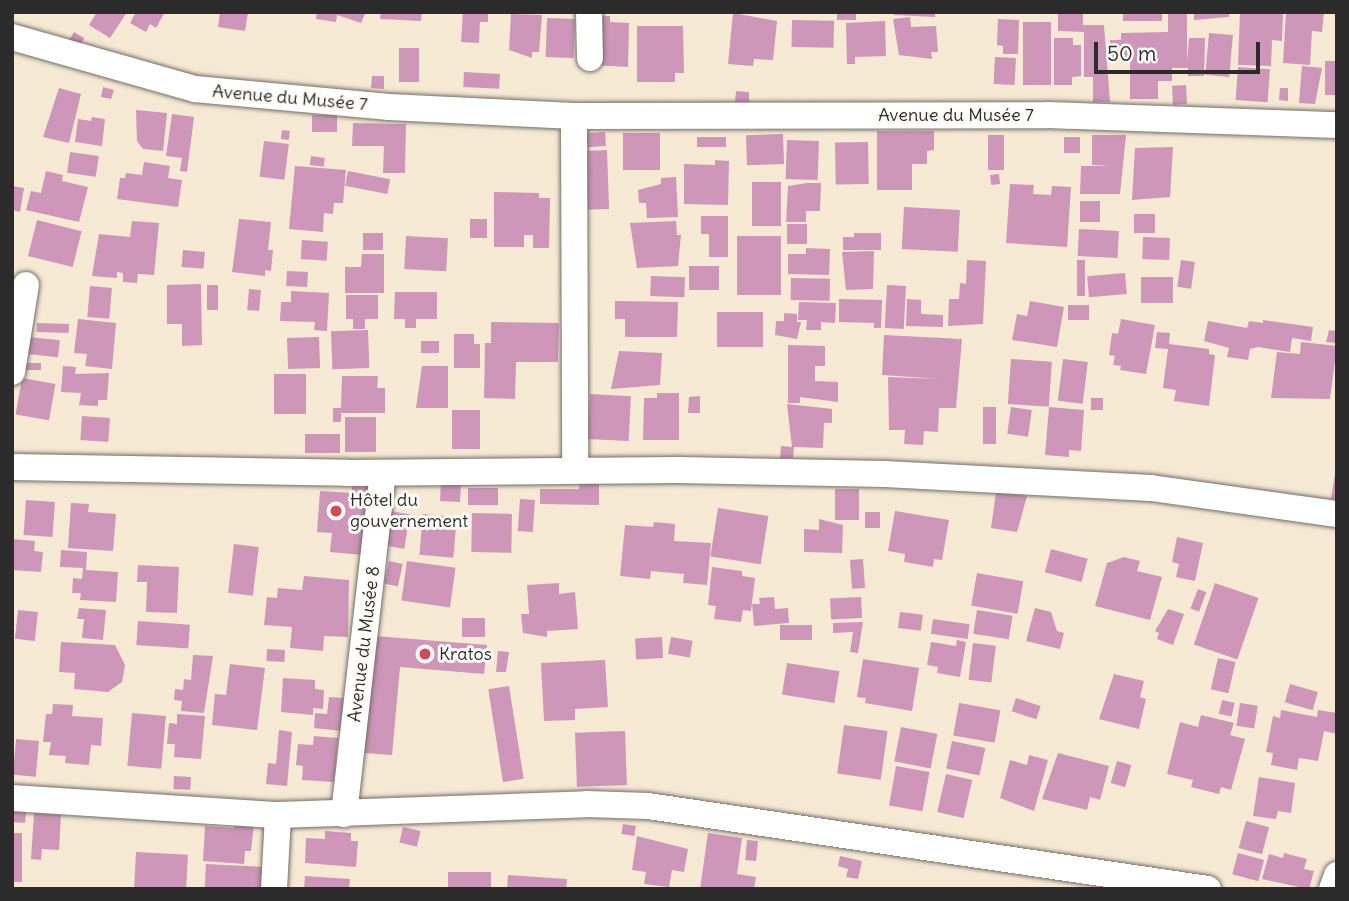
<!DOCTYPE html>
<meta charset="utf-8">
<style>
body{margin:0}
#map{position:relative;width:1349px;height:901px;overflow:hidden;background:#f6ead5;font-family:Delius,sans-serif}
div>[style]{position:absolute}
.building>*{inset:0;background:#ce96b8;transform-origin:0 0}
.roads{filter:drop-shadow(0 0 2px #726e66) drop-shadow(0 0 2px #726e66)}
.minor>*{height:26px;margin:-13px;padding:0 13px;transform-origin:13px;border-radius:13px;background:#fff}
.dots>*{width:19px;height:19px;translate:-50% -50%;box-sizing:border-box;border:4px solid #fdfcf7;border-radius:50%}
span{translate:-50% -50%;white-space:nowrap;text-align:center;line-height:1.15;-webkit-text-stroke:6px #fdfcf7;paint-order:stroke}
.street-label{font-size:18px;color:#2b2b2b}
.poi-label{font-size:18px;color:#2b2b2b}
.left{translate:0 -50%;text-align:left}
.frame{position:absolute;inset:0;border:14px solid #2b2b2b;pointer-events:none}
.scale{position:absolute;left:1094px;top:42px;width:166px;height:32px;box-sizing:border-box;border:4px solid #2b2b2b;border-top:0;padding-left:9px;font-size:21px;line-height:24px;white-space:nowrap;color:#2b2b2b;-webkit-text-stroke:5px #fdfcf7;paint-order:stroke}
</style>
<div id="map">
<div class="building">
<div style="clip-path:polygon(97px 12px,127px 12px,110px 38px,89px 25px)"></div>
<div style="clip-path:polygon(136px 12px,165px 12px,156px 28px,150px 24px,146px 32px,130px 23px)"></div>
<div style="clip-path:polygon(220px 12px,248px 12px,245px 31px,218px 27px)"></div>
<div style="clip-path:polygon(317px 12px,366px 12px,361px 23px,337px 15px,336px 22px,316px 19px)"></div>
<div style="clip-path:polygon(381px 12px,422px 12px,421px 21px,380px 19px)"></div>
<div style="clip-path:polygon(463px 12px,488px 12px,488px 22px,480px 22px,479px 43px,461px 42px)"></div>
<div style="left:837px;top:12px;width:19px;height:8px"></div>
<div style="clip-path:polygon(894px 12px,935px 12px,935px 17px,894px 15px)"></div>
<div style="clip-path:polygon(1058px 12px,1083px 12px,1083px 25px,1104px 25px,1110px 102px,1093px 102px,1093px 77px,1084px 77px,1084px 32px,1058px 31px)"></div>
<div style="left:1123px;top:12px;width:39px;height:9px"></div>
<div style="clip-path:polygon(1194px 12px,1229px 12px,1229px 17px,1194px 20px)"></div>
<div style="clip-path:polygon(1240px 12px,1283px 12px,1282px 41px,1272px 40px,1271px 66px,1238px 65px)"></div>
<div style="clip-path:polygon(1286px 12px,1324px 12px,1322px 32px,1312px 31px,1310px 65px,1283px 63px)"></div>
<div style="clip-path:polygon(733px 13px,777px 21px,773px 60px,754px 59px,753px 66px,728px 64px)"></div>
<div style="clip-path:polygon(511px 14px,542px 15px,539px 52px,532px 52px,532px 58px,509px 50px)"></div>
<div style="clip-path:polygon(1168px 14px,1187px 14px,1187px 62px,1189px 38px,1205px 38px,1204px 76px,1188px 76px,1188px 68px,1172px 68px,1172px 81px,1158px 81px,1158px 99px,1130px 99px,1130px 58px,1110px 58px,1110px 40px,1121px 40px,1121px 33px,1168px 32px)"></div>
<div style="clip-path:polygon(598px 16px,610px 16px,610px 22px,629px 23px,628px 67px,592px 65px)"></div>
<div style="clip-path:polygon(910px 17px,911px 27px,936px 26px,938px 52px,931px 52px,932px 59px,899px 55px,893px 19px)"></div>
<div style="left:547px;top:18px;width:28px;height:39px;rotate:2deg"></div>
<div style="clip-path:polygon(998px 19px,1019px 20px,1018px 54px,1003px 54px,1003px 46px,997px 45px)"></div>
<div style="left:792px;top:20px;width:42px;height:27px;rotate:1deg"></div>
<div style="clip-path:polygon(885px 21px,886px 56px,855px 57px,855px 64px,847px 64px,846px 23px)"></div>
<div style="left:1023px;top:22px;width:28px;height:63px"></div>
<div style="clip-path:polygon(637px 26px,683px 26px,684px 73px,675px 73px,675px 82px,637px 82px)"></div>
<div style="left:74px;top:32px;width:12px;height:15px;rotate:31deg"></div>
<div style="left:1209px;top:33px;width:24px;height:42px;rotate:5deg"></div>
<div style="clip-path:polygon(1054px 38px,1073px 38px,1073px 45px,1081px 45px,1081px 76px,1072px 77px,1072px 85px,1054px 85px)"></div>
<div style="left:399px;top:48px;width:20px;height:34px"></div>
<div style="left:995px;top:57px;width:21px;height:27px;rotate:3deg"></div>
<div style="left:1325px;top:61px;width:12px;height:34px"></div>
<div style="clip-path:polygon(1302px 66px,1322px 68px,1315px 104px,1299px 103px)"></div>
<div style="left:1238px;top:67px;width:32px;height:33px;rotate:4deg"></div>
<div style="left:464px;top:72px;width:36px;height:15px;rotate:3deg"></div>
<div style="clip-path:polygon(372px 76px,384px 76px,384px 89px,371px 88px)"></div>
<div style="left:1186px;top:85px;width:19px;height:14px;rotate:87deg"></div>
<div style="clip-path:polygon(103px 87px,114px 90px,111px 99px,101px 97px)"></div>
<div style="clip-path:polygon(59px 88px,81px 94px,69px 143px,43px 137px)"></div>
<div style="clip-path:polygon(1280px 88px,1288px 88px,1288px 101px,1279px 100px)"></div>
<div style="clip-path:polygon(736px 91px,749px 92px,749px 102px,735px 102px)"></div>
<div style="clip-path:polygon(136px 110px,167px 113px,163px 151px,143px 149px,137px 141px)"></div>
<div style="clip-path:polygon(172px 114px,194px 117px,187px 172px,180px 171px,182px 158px,166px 156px)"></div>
<div style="left:312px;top:115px;width:25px;height:17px"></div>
<div style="clip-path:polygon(92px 117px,105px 119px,102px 146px,75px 142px,78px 119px,91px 121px)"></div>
<div style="clip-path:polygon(353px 123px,406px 124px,405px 173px,383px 173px,384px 146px,352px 146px)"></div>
<div style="left:282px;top:130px;width:8px;height:9px;rotate:7deg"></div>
<div style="clip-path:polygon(877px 131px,934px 131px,934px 150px,927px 151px,927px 164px,912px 164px,912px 190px,877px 190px)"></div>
<div style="left:605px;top:132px;width:14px;height:24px;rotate:86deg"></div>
<div style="left:660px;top:133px;width:37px;height:37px;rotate:90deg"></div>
<div style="left:783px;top:134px;width:30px;height:37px;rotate:88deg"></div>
<div style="left:988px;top:135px;width:16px;height:35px"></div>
<div style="clip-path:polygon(1092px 135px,1126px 135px,1120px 194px,1080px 194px,1081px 166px,1112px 166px,1092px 165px)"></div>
<div style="left:697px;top:137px;width:29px;height:10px"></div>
<div style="left:1064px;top:137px;width:16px;height:16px"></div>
<div style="left:787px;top:140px;width:32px;height:39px;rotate:2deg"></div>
<div style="left:264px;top:141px;width:25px;height:36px;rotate:7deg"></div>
<div style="left:868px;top:142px;width:42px;height:33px;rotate:89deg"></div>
<div style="clip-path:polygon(1173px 147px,1170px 197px,1132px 200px,1135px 148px)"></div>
<div style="left:607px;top:150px;width:59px;height:26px;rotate:88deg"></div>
<div style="left:70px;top:152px;width:29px;height:21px;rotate:8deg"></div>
<div style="left:311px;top:156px;width:14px;height:9px;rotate:8deg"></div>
<div style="clip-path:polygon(715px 160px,729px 161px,728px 205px,684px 204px,684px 164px,715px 165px)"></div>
<div style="clip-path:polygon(144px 162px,170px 166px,168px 178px,182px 180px,178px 207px,117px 199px,120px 178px,125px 178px,126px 173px,142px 175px)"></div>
<div style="clip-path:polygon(295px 166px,346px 170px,343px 203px,334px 203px,333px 214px,324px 213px,323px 232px,289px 229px)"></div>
<div style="clip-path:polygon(46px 171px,63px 175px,62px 181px,88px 187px,79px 222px,26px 210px,31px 191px,41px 193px)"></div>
<div style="left:348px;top:171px;width:43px;height:15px;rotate:11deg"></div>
<div style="left:999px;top:174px;width:10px;height:9px;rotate:84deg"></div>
<div style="clip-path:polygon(676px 177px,678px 217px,647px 218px,646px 203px,639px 203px,638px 190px,661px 184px,661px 178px)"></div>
<div style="left:752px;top:182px;width:29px;height:44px"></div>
<div style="clip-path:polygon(807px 183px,821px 183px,820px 211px,806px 211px,806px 222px,786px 222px,788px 186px)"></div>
<div style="clip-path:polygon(1010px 184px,1034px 185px,1033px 194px,1051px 195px,1052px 186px,1071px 187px,1067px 247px,1006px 243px)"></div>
<div style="clip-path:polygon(12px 186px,24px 188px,20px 212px,12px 210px)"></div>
<div style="clip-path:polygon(494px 192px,539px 193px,539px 198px,550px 198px,549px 248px,533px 248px,533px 235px,524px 235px,524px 247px,494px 247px)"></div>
<div style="left:1080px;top:201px;width:20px;height:21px"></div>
<div style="left:904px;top:207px;width:56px;height:42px;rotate:3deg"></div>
<div style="left:1134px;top:214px;width:21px;height:19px"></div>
<div style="clip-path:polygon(701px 216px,728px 216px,728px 257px,709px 257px,709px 234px,701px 234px)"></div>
<div style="clip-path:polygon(239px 219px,271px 222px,268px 250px,273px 250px,271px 271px,265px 270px,265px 276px,232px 272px)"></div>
<div style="left:470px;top:219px;width:17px;height:19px"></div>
<div style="left:37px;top:220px;width:46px;height:37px;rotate:14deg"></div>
<div style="clip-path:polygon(132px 221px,159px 223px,154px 275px,138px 274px,137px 283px,123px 282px,123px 273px,117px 272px,117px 278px,92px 276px,99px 234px,130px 237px)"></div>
<div style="clip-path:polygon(676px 221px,677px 235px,681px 235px,678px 266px,637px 268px,630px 223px)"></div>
<div style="left:787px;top:224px;width:20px;height:20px"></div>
<div style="left:1079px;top:229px;width:40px;height:27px;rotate:3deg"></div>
<div style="left:363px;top:233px;width:20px;height:17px"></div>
<div style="clip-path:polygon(854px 233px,881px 233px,881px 250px,843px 250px,843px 237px,854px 237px)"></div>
<div style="left:406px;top:236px;width:42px;height:33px;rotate:3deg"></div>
<div style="left:737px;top:236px;width:44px;height:59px"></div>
<div style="left:1143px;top:237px;width:27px;height:22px;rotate:2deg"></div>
<div style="left:302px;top:240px;width:26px;height:19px;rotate:4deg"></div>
<div style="clip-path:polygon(806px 248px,830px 249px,829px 275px,788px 274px,788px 254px,806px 254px)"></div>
<div style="left:183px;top:250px;width:22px;height:17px;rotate:5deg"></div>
<div style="clip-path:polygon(874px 251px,873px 289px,846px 290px,842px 252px)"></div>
<div style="clip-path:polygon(362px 254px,384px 254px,384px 293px,345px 293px,345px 267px,361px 267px)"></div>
<div style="clip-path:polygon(967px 260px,986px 261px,983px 324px,948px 326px,949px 299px,959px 299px,960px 283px,966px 284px)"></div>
<div style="left:1077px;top:260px;width:8px;height:36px"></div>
<div style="left:1181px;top:260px;width:14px;height:27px;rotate:8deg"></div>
<div style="left:689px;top:266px;width:30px;height:24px"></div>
<div style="left:287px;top:271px;width:21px;height:15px;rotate:3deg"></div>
<div style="left:1125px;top:273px;width:21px;height:38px;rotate:85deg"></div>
<div style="left:651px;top:276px;width:34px;height:20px;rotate:2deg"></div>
<div style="left:1141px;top:277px;width:32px;height:26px"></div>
<div style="left:791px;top:278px;width:39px;height:22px;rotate:1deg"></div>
<div style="clip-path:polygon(201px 284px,202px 345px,182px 346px,182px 324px,167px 324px,167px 285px)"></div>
<div style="left:207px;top:285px;width:11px;height:25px"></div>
<div style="left:887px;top:285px;width:19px;height:43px;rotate:3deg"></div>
<div style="left:90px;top:286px;width:22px;height:31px;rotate:5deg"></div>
<div style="left:249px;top:289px;width:12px;height:21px;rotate:5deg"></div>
<div style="clip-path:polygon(291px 291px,329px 293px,327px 331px,314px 330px,315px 322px,280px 321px,281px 302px,291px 302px)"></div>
<div style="clip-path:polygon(395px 292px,437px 292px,437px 319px,416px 319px,416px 328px,405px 328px,405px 319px,394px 319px)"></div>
<div style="clip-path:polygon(346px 295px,378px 295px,378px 319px,365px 319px,365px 329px,353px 329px,353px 319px,346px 319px)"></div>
<div style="clip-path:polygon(839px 299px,882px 300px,881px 328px,874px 328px,874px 323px,839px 322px)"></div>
<div style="clip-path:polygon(907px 299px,921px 300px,921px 314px,943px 315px,943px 327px,906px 326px)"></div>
<div style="clip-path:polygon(615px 301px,678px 302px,677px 337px,625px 337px,625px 319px,615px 319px)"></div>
<div style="clip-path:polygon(1030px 301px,1064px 307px,1057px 347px,1012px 340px,1017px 314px,1027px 316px)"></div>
<div style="clip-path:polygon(799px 302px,836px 303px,835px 323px,821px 322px,821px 330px,806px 330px,807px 320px,798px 320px)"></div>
<div style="left:1068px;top:305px;width:21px;height:15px"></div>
<div style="left:717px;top:312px;width:46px;height:35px"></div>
<div style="clip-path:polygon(784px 313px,797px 314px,797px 322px,801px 322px,797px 339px,775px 335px,776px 321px,784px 321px)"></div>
<div style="clip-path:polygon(78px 319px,116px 323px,112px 369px,85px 366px,87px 354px,74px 353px)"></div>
<div style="clip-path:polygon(1121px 319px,1155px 325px,1146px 374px,1120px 370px,1121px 366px,1113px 365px,1115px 356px,1109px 355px,1112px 333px,1118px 334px)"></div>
<div style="clip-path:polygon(1263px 320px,1313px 327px,1311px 341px,1292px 338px,1290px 352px,1258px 347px,1250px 349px,1248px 360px,1227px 357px,1229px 348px,1204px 341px,1208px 321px,1247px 328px,1249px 321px,1263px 323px)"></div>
<div style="clip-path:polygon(491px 322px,559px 323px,558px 362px,516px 362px,515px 399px,484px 398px,485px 343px,491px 343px)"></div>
<div style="left:37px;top:323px;width:32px;height:9px;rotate:2deg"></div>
<div style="left:368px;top:330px;width:38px;height:37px;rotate:88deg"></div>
<div style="clip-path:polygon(1329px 330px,1337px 331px,1337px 343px,1326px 342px)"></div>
<div style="clip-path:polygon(1157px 332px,1170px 333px,1169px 344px,1209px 349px,1209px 354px,1215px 355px,1209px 406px,1174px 401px,1176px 390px,1163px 388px,1168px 349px,1155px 348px)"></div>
<div style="clip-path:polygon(454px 334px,474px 334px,474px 344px,480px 344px,480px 368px,454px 368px)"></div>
<div style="clip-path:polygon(884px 335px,962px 339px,956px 408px,939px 408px,938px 432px,924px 431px,923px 445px,904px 444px,905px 430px,889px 430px,888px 377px,941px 379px,882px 375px)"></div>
<div style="left:29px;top:337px;width:31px;height:17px;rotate:6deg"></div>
<div style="left:319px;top:337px;width:31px;height:32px;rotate:88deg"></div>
<div style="left:421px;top:341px;width:18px;height:12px"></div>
<div style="clip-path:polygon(1301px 342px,1337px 346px,1330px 399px,1271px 398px,1277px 352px,1300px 354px)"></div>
<div style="clip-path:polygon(788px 345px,825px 346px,825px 366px,815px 366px,815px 381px,838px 382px,838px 402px,800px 397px,800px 403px,788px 403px)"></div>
<div style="clip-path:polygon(619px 351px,662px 353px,660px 385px,611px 389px)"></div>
<div style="left:1011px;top:359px;width:41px;height:45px;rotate:4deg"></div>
<div style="left:1063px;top:359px;width:25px;height:42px;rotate:7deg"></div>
<div style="left:24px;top:363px;width:17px;height:7px"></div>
<div style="clip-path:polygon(63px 366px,76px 367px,75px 374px,109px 373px,107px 400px,98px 400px,98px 406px,79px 405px,81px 393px,61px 392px)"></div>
<div style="clip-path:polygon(422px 366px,448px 366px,448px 408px,416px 408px)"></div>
<div style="left:274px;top:374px;width:32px;height:40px"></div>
<div style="clip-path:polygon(342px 376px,378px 376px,377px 388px,385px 388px,385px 413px,341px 413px,341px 422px,333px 422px,333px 408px,341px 408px)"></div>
<div style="left:22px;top:378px;width:34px;height:37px;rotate:10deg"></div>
<div style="clip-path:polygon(657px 393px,679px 393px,679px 440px,643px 440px,644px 398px,657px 398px)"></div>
<div style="left:590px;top:394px;width:41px;height:45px;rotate:3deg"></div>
<div style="clip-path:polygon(700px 396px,700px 413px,688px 413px,689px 397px)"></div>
<div style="left:1091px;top:398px;width:12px;height:12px"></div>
<div style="clip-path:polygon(787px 404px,832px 409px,832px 423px,824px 423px,823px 448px,794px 447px,793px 458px,780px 458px,781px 446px,792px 447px)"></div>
<div style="left:983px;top:407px;width:13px;height:37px"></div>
<div style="left:1011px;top:407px;width:21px;height:27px;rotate:8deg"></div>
<div style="clip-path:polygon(1049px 407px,1084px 410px,1081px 451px,1069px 450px,1069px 457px,1045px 455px)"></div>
<div style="left:452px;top:410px;width:28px;height:39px"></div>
<div style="left:82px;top:416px;width:28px;height:24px;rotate:4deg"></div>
<div style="left:345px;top:417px;width:31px;height:35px"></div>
<div style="left:340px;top:434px;width:19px;height:35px;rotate:90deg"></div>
<div style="clip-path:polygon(1335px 474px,1337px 474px,1337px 500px,1331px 499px)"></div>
<div style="clip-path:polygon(580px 480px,599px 480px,599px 505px,540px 504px,540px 489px,579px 489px)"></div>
<div style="left:441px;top:482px;width:20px;height:19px;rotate:3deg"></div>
<div style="clip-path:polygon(352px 486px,368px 487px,367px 494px,376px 495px,362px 555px,330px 552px,332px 533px,317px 532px,320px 491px,352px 493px)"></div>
<div style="left:468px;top:488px;width:30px;height:17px"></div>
<div style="left:835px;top:489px;width:24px;height:31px"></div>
<div style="clip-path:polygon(996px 492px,1027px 496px,1017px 532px,991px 528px)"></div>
<div style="left:520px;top:499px;width:15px;height:32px;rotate:4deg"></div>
<div style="left:26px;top:500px;width:29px;height:35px;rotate:4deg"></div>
<div style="clip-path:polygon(71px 503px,89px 504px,88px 512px,116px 514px,113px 551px,68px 548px)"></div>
<div style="left:718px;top:508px;width:51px;height:49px;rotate:9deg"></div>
<div style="left:390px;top:511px;width:20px;height:35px;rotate:9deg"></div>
<div style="clip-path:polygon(895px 511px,949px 520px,942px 560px,934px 559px,933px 567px,904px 562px,905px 554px,888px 551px)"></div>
<div style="left:865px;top:512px;width:15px;height:16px"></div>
<div style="left:472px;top:513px;width:40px;height:39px;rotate:1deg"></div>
<div style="left:423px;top:514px;width:34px;height:41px;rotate:5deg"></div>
<div style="clip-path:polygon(819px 519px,843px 525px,842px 553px,804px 552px,804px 529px,819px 530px)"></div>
<div style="clip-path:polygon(654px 522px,675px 524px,674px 541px,711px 543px,707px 585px,683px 583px,684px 574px,651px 571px,650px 579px,620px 576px,625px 525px,653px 527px)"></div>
<div style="clip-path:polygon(1177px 537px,1203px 543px,1195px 581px,1176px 577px,1179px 564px,1172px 562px)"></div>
<div style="clip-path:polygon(12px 539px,35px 541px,34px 551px,43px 552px,41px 572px,12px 570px)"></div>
<div style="left:234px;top:544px;width:25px;height:49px;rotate:7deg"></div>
<div style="left:1051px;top:549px;width:38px;height:24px;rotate:15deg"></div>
<div style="clip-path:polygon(61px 550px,87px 552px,86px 570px,118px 572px,116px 602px,80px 600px,81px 593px,72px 593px,73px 578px,82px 579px,83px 568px,60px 567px)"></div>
<div style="clip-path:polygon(1124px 557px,1140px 561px,1137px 571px,1162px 577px,1150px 620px,1095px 606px,1107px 563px)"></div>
<div style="left:863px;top:559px;width:29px;height:13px;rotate:86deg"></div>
<div style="left:389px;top:561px;width:14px;height:23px;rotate:12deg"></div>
<div style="left:407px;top:561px;width:49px;height:40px;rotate:8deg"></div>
<div style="clip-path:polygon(138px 565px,179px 567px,177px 613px,146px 612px,147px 582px,137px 582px)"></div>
<div style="clip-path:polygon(712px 567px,742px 571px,742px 576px,755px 578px,751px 611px,743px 610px,741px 622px,714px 619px,716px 606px,708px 605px)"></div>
<div style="left:977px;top:573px;width:47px;height:33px;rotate:10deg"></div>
<div style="clip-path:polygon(304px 576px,349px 580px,348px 637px,324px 636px,323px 651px,290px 648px,292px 627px,264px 625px,267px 597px,277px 598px,278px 588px,302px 590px)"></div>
<div style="clip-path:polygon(559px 583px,559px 594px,575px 592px,578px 629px,547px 631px,547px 637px,523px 633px,521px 614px,529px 614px,527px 585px)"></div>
<div style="left:1215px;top:583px;width:46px;height:65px;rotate:19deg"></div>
<div style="left:1198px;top:589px;width:9px;height:21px;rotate:21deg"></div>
<div style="clip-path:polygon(774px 597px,775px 609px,788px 608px,789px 623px,754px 626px,752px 604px,760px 604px,759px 598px)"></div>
<div style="left:861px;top:597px;width:21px;height:31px;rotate:87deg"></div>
<div style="clip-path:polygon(79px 608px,106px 610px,103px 640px,82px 638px,84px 619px,77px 619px)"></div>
<div style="clip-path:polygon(1035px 608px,1051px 612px,1057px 631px,1064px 633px,1060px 649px,1026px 641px)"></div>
<div style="clip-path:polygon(1168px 609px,1184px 614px,1173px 645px,1157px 639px,1159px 633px,1155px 631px)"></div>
<div style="left:18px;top:610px;width:20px;height:29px;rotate:6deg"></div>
<div style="left:977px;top:610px;width:36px;height:24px;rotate:9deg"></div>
<div style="left:900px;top:612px;width:23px;height:16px;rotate:7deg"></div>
<div style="left:462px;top:618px;width:23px;height:19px"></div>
<div style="left:933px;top:619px;width:37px;height:15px;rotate:8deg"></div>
<div style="left:138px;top:621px;width:52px;height:24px;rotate:4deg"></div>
<div style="clip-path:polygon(863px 622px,858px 653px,850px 652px,853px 632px,833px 633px,833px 623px)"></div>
<div style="left:812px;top:625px;width:15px;height:32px;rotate:90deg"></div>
<div style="clip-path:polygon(375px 636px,487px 645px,484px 674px,400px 667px,392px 755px,364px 753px)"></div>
<div style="left:662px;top:637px;width:21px;height:27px;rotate:87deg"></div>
<div style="left:671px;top:637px;width:22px;height:17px;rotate:10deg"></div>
<div style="clip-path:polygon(957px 640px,966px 642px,960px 677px,937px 673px,938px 667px,927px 665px,931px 642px,956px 646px)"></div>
<div style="clip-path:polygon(61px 642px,115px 645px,125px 665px,122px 682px,108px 692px,74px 689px,75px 673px,59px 672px)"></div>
<div style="left:973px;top:643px;width:23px;height:37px;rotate:7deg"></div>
<div style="left:267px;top:649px;width:18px;height:12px;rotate:3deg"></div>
<div style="clip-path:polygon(498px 651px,509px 652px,506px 672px,496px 672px)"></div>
<div style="clip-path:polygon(193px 655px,213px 656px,204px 713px,181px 711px,182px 701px,174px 700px,175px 689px,183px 690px,184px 679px,191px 680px)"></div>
<div style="left:1218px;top:658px;width:18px;height:32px;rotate:13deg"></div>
<div style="clip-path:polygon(863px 659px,919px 668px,912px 711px,865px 703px,866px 698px,857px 697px)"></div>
<div style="clip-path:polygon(605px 660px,608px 707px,575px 709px,575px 720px,544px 721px,541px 663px)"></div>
<div style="left:787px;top:663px;width:53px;height:32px;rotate:9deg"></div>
<div style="clip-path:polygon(230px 664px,265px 668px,257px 730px,212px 725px,215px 694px,226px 695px)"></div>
<div style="clip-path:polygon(1114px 674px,1144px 681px,1140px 697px,1146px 699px,1139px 729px,1099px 719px)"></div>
<div style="clip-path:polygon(283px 678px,315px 680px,315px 689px,324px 690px,323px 709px,313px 708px,313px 715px,281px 712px)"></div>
<div style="left:1290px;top:684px;width:29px;height:19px;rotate:16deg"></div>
<div style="left:509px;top:686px;width:94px;height:21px;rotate:81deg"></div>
<div style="clip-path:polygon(329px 697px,344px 698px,341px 731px,314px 728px,315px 713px,327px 714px)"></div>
<div style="left:1016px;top:698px;width:26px;height:14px;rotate:18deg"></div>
<div style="left:1222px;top:700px;width:13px;height:14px;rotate:13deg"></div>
<div style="left:959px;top:703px;width:42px;height:33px;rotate:10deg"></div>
<div style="left:1240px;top:703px;width:18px;height:23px;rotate:9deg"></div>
<div style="clip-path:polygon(53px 704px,73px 705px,72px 716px,103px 718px,101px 746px,91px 745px,89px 765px,65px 763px,66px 756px,49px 755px,51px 742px,43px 742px,46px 714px,52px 714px)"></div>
<div style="clip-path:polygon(1281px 710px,1317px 717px,1318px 710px,1337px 713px,1337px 734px,1324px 731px,1318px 761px,1299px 758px,1297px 770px,1271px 765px,1273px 753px,1266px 752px,1273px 716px,1280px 718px)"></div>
<div style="left:132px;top:713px;width:34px;height:53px;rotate:5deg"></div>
<div style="clip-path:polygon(177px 714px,205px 716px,201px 759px,174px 757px,175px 744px,167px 744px,169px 723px,177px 724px)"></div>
<div style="clip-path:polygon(1201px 715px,1234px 723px,1230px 735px,1245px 739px,1231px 790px,1221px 787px,1219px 794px,1191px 787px,1193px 780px,1167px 774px,1180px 722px,1198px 727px)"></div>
<div style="left:844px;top:725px;width:44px;height:49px;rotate:8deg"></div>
<div style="left:901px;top:727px;width:37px;height:35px;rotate:11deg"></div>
<div style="clip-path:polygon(279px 730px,292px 732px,287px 786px,266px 784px,268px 763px,276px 764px)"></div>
<div style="left:625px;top:731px;width:54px;height:50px;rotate:88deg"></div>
<div style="clip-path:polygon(314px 736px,338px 738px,334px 782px,302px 780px,303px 766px,296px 765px,298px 744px,313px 745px)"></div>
<div style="left:16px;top:739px;width:23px;height:36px;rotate:5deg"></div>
<div style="left:952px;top:741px;width:34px;height:28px;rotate:12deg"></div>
<div style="clip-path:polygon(1058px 753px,1109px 766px,1100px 800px,1090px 797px,1087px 810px,1042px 799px)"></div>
<div style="clip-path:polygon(1029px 755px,1048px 760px,1034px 811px,1000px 798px,1010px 760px,1027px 765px)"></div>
<div style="left:1117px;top:761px;width:15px;height:23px;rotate:16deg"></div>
<div style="left:896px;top:766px;width:34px;height:40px;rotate:10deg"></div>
<div style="left:946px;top:774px;width:27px;height:39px;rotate:13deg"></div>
<div style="left:174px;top:776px;width:17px;height:13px;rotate:3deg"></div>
<div style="clip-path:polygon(1259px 777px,1295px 783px,1291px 813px,1278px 811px,1276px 819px,1253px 816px)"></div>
<div style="left:12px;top:810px;width:14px;height:12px;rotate:4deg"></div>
<div style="clip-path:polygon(34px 813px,61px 815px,59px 850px,42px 849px,41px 860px,31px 859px)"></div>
<div style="clip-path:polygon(234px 821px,254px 823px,251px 851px,245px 851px,244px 864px,203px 861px,205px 826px,234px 828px)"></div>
<div style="left:1246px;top:821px;width:24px;height:28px;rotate:15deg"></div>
<div style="left:623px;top:824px;width:13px;height:10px;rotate:9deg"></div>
<div style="left:403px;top:827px;width:18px;height:16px;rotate:13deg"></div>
<div style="clip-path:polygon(325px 831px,351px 833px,351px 841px,358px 841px,356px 867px,305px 863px,306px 838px,325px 839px)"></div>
<div style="left:12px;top:833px;width:10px;height:49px"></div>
<div style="clip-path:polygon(708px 833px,742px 838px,737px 874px,756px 877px,754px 889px,700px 889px)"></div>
<div style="clip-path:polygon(637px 836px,688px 849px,684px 872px,672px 870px,669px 887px,644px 884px,646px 872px,632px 870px)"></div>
<div style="left:747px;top:840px;width:11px;height:20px;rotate:5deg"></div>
<div style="left:136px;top:852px;width:52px;height:37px;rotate:3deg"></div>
<div style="left:1238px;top:853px;width:27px;height:22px;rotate:15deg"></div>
<div style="clip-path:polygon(1284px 853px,1307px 859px,1304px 869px,1314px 871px,1309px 889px,1262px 879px,1269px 854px,1283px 858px)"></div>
<div style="clip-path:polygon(840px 856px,862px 861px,858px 879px,846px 877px,848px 869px,838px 866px)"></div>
<div style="left:206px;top:864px;width:56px;height:25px;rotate:3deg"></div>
<div style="left:491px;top:872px;width:17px;height:43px;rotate:90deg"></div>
<div style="clip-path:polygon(508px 875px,567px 879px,566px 889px,507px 889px)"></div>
<div style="clip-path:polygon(305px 876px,350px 879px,349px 889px,304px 889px)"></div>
</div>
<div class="roads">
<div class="minor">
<div style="left:589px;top:12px;width:46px;rotate:88.8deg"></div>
<div style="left:12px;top:37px;width:190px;rotate:15.9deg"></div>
<div style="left:195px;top:89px;width:195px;rotate:5.3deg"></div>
<div style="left:389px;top:107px;width:185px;rotate:2.8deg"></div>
<div style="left:574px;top:116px;width:473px;rotate:-0.1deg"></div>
<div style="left:1047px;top:115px;width:290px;rotate:2deg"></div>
<div style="left:574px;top:116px;width:354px;rotate:89.8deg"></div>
<div style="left:12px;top:372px;width:88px;rotate:-80.9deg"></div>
<div style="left:12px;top:467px;width:335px;rotate:1deg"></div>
<div style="left:347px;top:473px;width:331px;rotate:-0.5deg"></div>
<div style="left:678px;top:470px;width:207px;rotate:1.1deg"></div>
<div style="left:885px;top:474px;width:266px;rotate:3deg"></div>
<div style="left:1151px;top:488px;width:188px;rotate:8deg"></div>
<div style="left:12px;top:798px;width:267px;rotate:3.7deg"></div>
<div style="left:278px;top:815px;width:309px;rotate:-2deg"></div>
<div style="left:587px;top:804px;width:61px;rotate:1.9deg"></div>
<div style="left:648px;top:806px;width:566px;rotate:8.43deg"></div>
<div style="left:344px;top:814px;width:342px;rotate:-83.5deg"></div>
<div style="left:274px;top:889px;width:74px;rotate:-86.9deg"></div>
<div style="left:1332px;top:889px;width:15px;rotate:-70deg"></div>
</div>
</div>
<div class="dots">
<div style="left:336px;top:511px;background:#d1495b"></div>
<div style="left:425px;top:654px;background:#d1495b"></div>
</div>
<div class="street-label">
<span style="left:290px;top:98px;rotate:5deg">Avenue du Musée 7</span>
<span style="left:956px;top:115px">Avenue du Musée 7</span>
<span style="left:364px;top:644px;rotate:-83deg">Avenue du Musée 8</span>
</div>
<div class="poi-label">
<span class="left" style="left:350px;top:511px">Hôtel du<br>gouvernement</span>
<span class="left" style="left:439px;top:654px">Kratos</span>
</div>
<div class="frame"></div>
<div class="scale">50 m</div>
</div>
